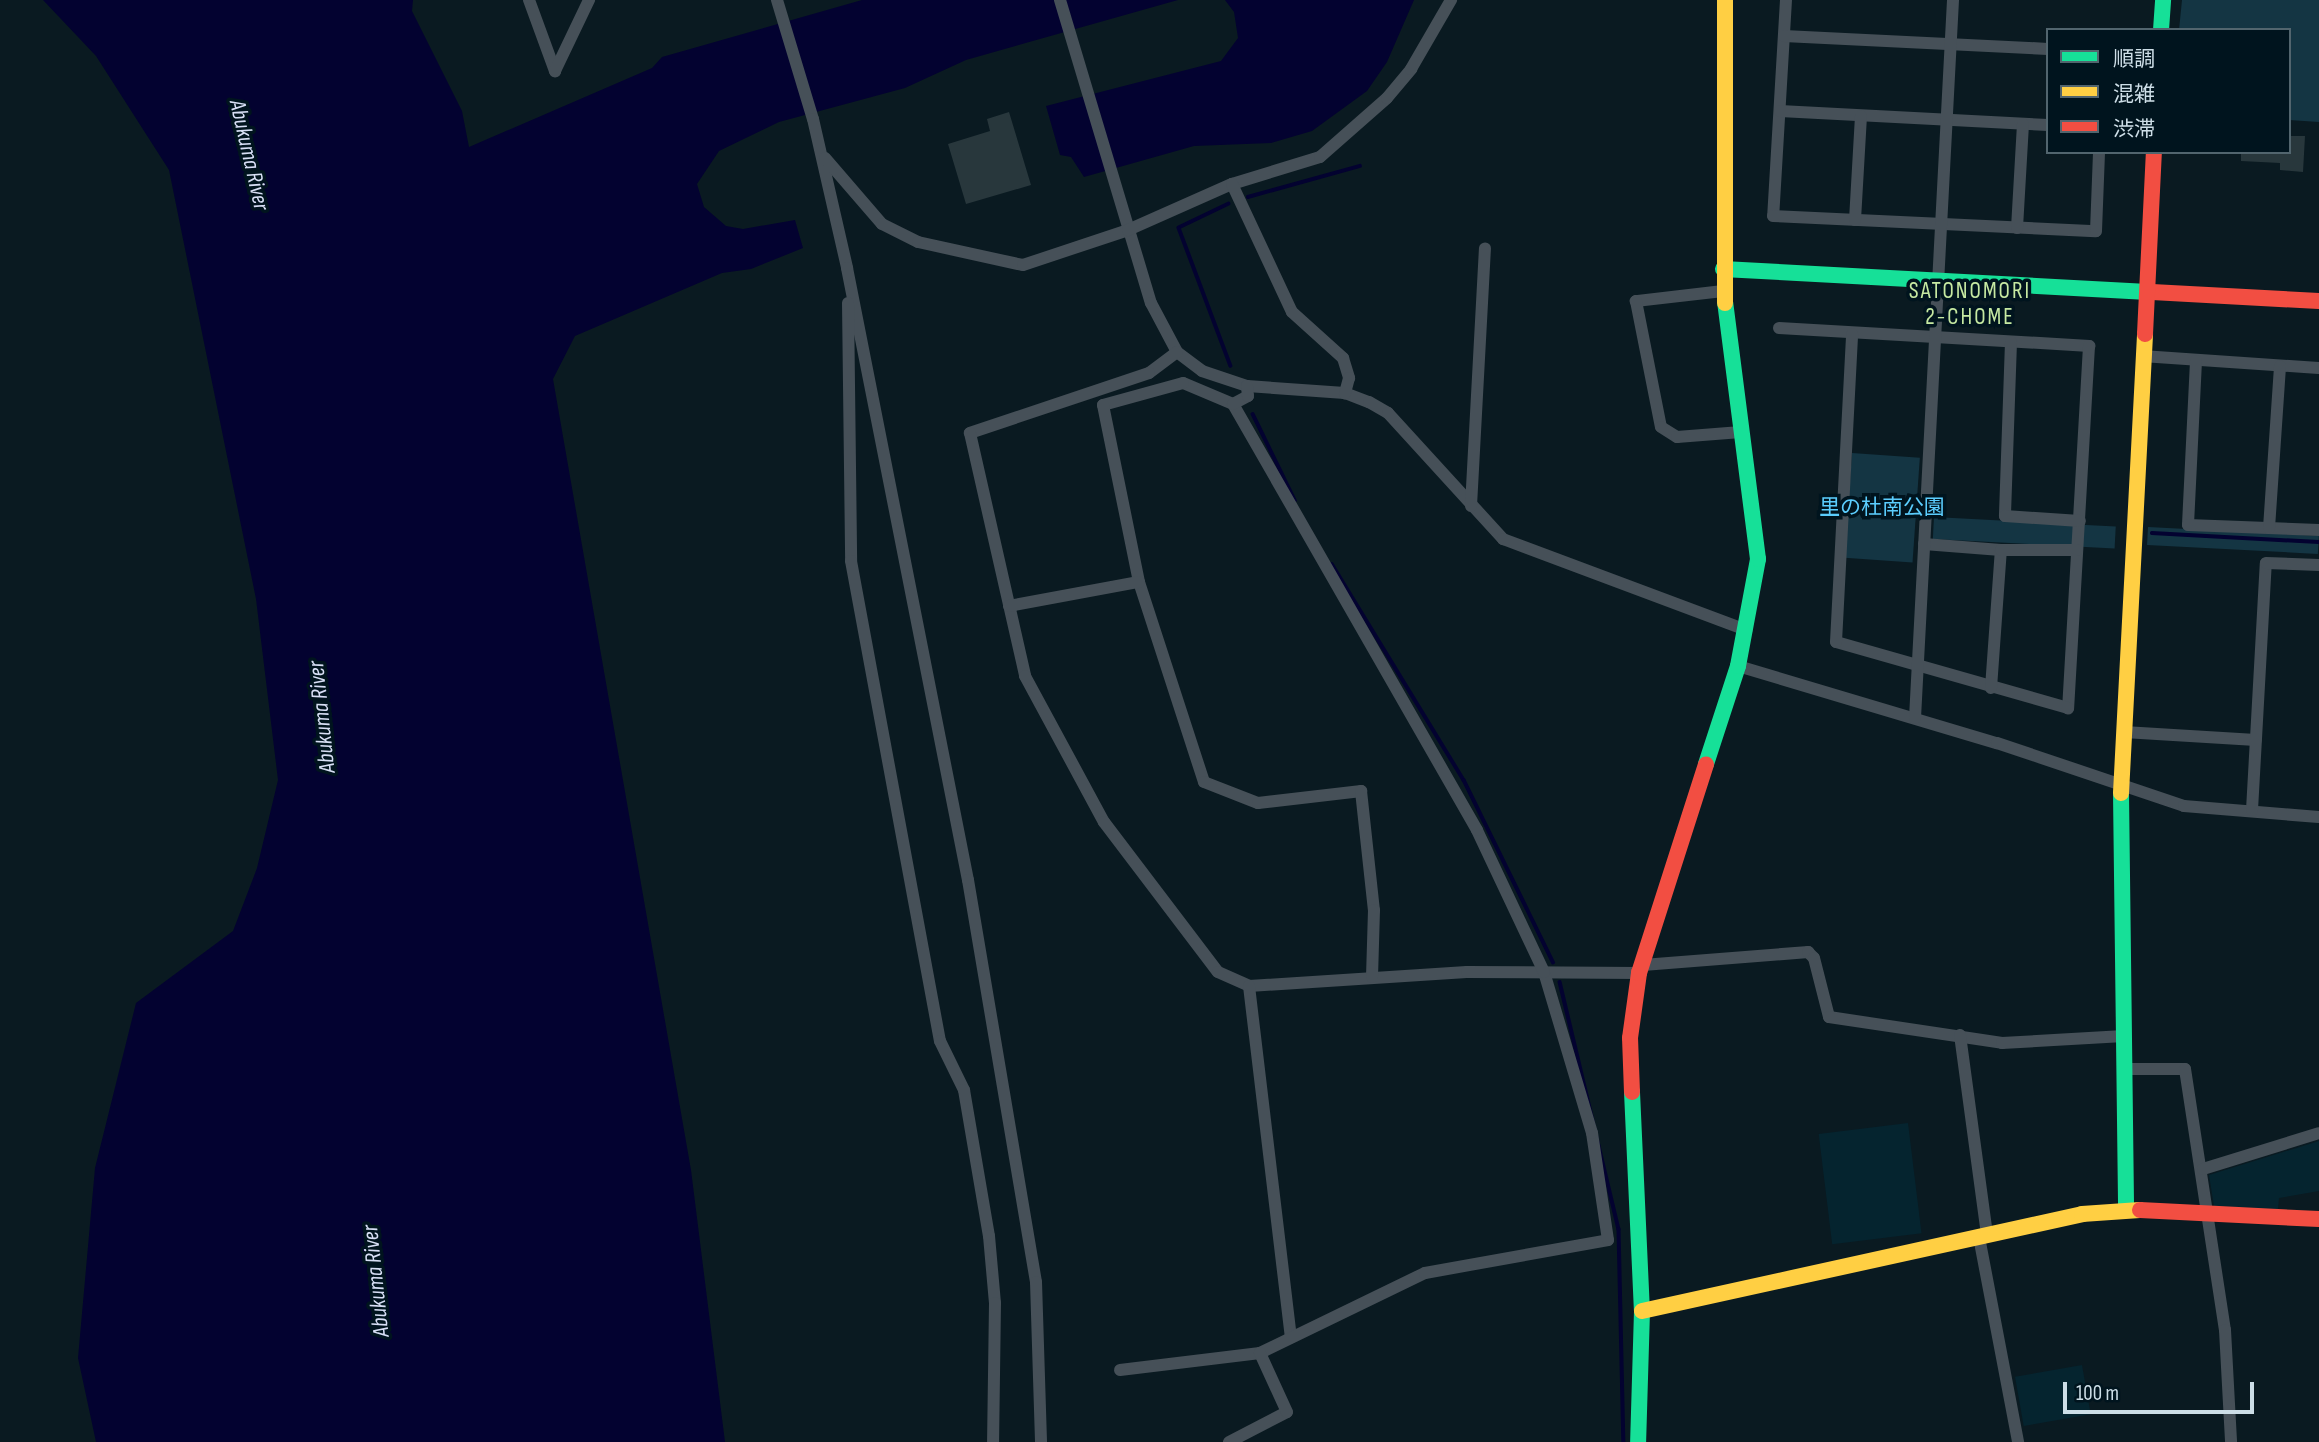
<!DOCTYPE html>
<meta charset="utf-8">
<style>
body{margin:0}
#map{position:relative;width:2319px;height:1442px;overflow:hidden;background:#0a1a21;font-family:"Sofia Sans Condensed","Noto Sans JP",sans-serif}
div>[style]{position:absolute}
.built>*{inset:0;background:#05242f;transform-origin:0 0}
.green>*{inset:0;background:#143543;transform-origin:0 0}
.water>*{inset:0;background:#030230}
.stream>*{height:3.5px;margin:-1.75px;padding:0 1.75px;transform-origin:1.75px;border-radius:1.75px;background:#030230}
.building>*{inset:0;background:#28373c}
.street>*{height:12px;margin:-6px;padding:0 6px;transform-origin:6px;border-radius:6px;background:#465058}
.fast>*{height:16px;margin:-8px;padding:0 8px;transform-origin:8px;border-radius:8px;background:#16e098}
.slow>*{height:16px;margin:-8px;padding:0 8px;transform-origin:8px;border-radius:8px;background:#ffcf43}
.jam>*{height:16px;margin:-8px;padding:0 8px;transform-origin:8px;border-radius:8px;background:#f24e42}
span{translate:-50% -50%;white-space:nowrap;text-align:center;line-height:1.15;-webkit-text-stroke:7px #00141e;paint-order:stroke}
.park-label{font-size:21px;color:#5bcdfd}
.water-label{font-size:23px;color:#d7dff5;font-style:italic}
.neighbourhood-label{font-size:23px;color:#c6e9a2;letter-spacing:2px}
.legend{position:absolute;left:2046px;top:28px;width:245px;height:126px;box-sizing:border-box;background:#00141e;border:2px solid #52656e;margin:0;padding:9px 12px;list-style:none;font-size:21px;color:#cddee7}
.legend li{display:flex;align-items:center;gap:14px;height:35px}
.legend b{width:35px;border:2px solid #52656e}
.scale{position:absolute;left:2063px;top:1382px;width:191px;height:32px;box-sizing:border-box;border:4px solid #cddee7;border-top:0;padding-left:9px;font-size:21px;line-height:24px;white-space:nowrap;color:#cddee7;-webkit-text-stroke:5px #00141e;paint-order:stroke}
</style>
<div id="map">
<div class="built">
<div style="left:1908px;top:1123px;width:111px;height:90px;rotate:83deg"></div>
<div style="clip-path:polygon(2319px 1141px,2319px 1191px,2279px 1198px,2278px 1209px,2214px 1206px,2209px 1175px)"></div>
<div style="left:2082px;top:1365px;width:50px;height:68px;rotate:80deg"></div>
</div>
<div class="green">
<div style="clip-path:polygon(2182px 0,2319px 0,2319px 122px,2289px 120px,2289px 30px,2179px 30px)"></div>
<div style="left:1852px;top:453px;width:68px;height:105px;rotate:4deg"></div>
<div style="left:1934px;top:517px;width:182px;height:22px;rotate:3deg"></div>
<div style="left:2148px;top:527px;width:171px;height:18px;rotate:3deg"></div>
</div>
<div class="water">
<div style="clip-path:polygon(43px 0,413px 0,412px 11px,462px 111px,469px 147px,652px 68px,662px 57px,862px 0,1178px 0,966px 60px,905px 88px,779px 122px,719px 151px,697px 184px,704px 207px,726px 226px,743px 229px,795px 220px,803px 248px,751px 269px,722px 273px,575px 336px,553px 379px,691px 1170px,725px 1442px,96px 1442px,78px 1358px,95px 1168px,136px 1003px,233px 931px,257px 868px,278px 780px,256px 599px,169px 170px,96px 56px)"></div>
<div style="clip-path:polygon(1225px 0,1414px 0,1387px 62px,1367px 91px,1312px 131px,1271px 143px,1194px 146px,1084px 177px,1071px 157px,1060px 155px,1046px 106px,1221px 61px,1238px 38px,1234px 12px)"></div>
</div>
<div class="stream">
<div style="left:1248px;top:197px;width:116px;rotate:-15.5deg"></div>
<div style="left:1229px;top:204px;width:55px;rotate:154.4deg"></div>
<div style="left:1179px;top:228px;width:147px;rotate:69.4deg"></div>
<div style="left:1253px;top:414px;width:96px;rotate:64deg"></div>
<div style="left:2152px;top:533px;width:167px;rotate:3.1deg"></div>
<div style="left:1332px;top:564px;width:253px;rotate:58.6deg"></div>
<div style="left:1464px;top:780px;width:203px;rotate:63.9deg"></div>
<div style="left:1560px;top:982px;width:254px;rotate:76.6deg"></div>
<div style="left:1619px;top:1229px;width:213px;rotate:88.7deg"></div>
</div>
<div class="building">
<div style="clip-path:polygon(1009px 112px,1031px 185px,966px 204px,948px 144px,990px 131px,987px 119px)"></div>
<div style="clip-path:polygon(2289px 136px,2305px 136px,2303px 172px,2280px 170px,2280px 163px,2241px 161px,2241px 152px,2289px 152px)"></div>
</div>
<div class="street">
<div style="left:529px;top:0;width:76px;rotate:69.9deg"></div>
<div style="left:555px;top:71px;width:79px;rotate:-64.4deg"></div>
<div style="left:777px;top:0;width:124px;rotate:73.2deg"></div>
<div style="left:813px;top:119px;width:153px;rotate:77.1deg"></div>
<div style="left:847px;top:268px;width:624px;rotate:78.82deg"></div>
<div style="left:968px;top:880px;width:408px;rotate:80.4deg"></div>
<div style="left:1036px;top:1282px;width:160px;rotate:88.2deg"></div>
<div style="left:1060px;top:0;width:316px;rotate:73.3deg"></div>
<div style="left:1151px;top:303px;width:55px;rotate:62deg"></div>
<div style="left:1177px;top:352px;width:31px;rotate:37deg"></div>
<div style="left:1202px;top:371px;width:47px;rotate:18.4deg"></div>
<div style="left:1247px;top:386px;width:98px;rotate:4.1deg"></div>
<div style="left:1345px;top:393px;width:26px;rotate:21deg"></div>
<div style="left:1369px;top:402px;width:22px;rotate:30deg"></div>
<div style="left:1388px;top:413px;width:171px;rotate:47.6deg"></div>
<div style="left:1503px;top:539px;width:260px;rotate:20.5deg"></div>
<div style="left:1786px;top:0;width:216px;rotate:93.4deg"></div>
<div style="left:1773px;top:216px;width:323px;rotate:2.7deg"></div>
<div style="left:2096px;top:231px;width:79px;rotate:-87.8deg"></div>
<div style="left:1784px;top:36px;width:264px;rotate:2.8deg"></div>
<div style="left:1780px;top:111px;width:268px;rotate:3deg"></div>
<div style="left:825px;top:158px;width:87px;rotate:49.2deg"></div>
<div style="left:882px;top:224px;width:40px;rotate:26.6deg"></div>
<div style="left:918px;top:242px;width:107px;rotate:12.4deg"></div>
<div style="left:1023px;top:265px;width:111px;rotate:-18.4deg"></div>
<div style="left:1128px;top:230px;width:114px;rotate:-23.9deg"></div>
<div style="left:1232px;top:184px;width:92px;rotate:-17.1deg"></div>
<div style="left:1320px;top:157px;width:89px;rotate:-41.4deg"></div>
<div style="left:1387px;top:98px;width:38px;rotate:-50deg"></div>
<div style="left:1411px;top:69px;width:80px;rotate:-59.9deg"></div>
<div style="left:1232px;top:184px;width:141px;rotate:64.9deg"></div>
<div style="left:1292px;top:312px;width:69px;rotate:42deg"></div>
<div style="left:1343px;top:358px;width:21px;rotate:73deg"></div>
<div style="left:1349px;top:378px;width:16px;rotate:105deg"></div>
<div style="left:1855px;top:220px;width:104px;rotate:-86.7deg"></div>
<div style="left:2017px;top:228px;width:104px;rotate:-86.7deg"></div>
<div style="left:1723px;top:291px;width:88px;rotate:173.4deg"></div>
<div style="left:1636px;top:301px;width:128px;rotate:78.8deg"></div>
<div style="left:1661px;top:427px;width:19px;rotate:32deg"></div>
<div style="left:1677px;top:437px;width:64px;rotate:-4.5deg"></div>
<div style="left:848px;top:303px;width:258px;rotate:89.3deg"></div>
<div style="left:851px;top:561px;width:488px;rotate:79.5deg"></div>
<div style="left:940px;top:1041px;width:55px;rotate:63.9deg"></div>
<div style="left:964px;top:1090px;width:148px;rotate:80.3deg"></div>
<div style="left:989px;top:1236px;width:67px;rotate:84.9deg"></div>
<div style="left:995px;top:1303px;width:139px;rotate:90.8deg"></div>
<div style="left:1779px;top:328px;width:311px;rotate:3.3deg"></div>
<div style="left:2089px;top:346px;width:363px;rotate:93.3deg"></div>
<div style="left:2068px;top:708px;width:241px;rotate:-164.1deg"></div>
<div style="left:1836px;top:642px;width:308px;rotate:-87deg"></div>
<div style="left:2011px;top:342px;width:174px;rotate:92deg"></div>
<div style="left:2005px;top:516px;width:75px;rotate:3.8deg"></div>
<div style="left:1177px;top:352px;width:35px;rotate:143deg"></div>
<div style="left:1149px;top:373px;width:189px;rotate:161.5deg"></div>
<div style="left:970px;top:433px;width:249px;rotate:77.2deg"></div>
<div style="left:1025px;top:676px;width:166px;rotate:61.6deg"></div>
<div style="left:1104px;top:822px;width:188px;rotate:52.8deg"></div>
<div style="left:1218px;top:972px;width:34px;rotate:24deg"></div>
<div style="left:1249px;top:986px;width:218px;rotate:-3.7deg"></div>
<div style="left:1467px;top:972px;width:172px;rotate:0.3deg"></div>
<div style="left:2142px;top:356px;width:177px;rotate:3.9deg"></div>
<div style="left:2196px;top:361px;width:164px;rotate:92.8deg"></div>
<div style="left:2188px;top:525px;width:131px;rotate:2.2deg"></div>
<div style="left:1233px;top:404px;width:54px;rotate:-157.2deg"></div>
<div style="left:1183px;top:383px;width:83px;rotate:164.6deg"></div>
<div style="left:1103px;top:405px;width:181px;rotate:78.5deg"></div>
<div style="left:1139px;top:582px;width:210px;rotate:72deg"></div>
<div style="left:1204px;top:782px;width:58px;rotate:21.3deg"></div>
<div style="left:1258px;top:803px;width:104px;rotate:-6.6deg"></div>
<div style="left:1361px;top:791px;width:120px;rotate:83.8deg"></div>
<div style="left:1374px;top:910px;width:67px;rotate:91.7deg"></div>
<div style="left:1471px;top:506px;width:258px;rotate:-86.9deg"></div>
<div style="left:2269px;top:528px;width:162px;rotate:-86.1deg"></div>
<div style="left:1924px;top:544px;width:77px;rotate:4.5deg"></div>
<div style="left:1009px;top:606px;width:132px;rotate:-10.5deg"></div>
<div style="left:1738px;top:666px;width:270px;rotate:16.6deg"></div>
<div style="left:1997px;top:743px;width:197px;rotate:18.6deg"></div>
<div style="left:2184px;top:806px;width:135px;rotate:4.7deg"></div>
<div style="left:1991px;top:688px;width:138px;rotate:-85.9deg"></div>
<div style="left:2001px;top:550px;width:76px"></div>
<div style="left:1915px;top:718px;width:719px;rotate:-86.97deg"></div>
<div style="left:2124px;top:732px;width:132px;rotate:3.5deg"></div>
<div style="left:2252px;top:810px;width:247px;rotate:-86.8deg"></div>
<div style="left:2266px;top:563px;width:53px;rotate:2.2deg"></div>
<div style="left:1643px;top:965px;width:166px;rotate:-4.5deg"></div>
<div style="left:1808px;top:952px;width:8px;rotate:45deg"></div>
<div style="left:1814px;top:958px;width:61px;rotate:75.7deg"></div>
<div style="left:1829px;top:1017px;width:175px;rotate:8.5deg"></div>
<div style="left:2002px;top:1043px;width:122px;rotate:-3.3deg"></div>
<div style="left:1249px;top:986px;width:354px;rotate:83.2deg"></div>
<div style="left:1960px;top:1035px;width:202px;rotate:82.3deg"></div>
<div style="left:2123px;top:1069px;width:62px"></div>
<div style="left:2185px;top:1069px;width:264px;rotate:81.3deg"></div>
<div style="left:2225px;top:1330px;width:112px;rotate:86.9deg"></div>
<div style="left:2203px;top:1169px;width:121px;rotate:-17.2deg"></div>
<div style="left:1979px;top:1237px;width:209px;rotate:79.2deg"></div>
<div style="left:1120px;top:1370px;width:141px;rotate:-6.9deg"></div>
<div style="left:1260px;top:1353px;width:183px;rotate:-25.9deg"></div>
<div style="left:1425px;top:1273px;width:186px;rotate:-10.2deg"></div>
<div style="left:1608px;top:1240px;width:108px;rotate:-98.5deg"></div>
<div style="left:1592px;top:1133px;width:168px;rotate:-106.6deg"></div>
<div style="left:1544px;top:972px;width:157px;rotate:-115.3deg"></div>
<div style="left:1477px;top:830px;width:491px;rotate:-119.8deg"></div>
<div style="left:1233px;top:404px;width:17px;rotate:-28deg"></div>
<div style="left:1248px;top:396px;width:10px;rotate:-96deg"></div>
<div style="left:1229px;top:1442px;width:65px;rotate:-27.3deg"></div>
<div style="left:1287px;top:1412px;width:65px;rotate:-114.6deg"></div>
</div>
<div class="fast">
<div style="left:2161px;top:30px;width:30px;rotate:-86deg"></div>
<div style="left:1723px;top:269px;width:430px;rotate:3.1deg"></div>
<div style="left:1706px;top:764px;width:103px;rotate:-71.9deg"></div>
<div style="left:1738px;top:666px;width:109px;rotate:-79.4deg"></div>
<div style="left:1758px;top:559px;width:258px;rotate:-97.3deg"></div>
<div style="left:2121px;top:793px;width:416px;rotate:89.3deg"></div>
<div style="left:1632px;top:1092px;width:219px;rotate:87.4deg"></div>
<div style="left:1642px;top:1311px;width:131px;rotate:91.7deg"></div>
</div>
<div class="slow">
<div style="left:1725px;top:303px;width:303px;rotate:-90deg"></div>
<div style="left:2121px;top:793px;width:460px;rotate:-87deg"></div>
<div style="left:1642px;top:1311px;width:451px;rotate:-12.4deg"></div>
<div style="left:2082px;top:1214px;width:58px;rotate:-3.9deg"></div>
</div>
<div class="jam">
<div style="left:2152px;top:292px;width:167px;rotate:3.1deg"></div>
<div style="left:2145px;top:334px;width:182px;rotate:-87.2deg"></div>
<div style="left:1632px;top:1092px;width:54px;rotate:-92.1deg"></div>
<div style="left:1630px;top:1038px;width:66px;rotate:-82.1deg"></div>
<div style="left:1639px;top:973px;width:219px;rotate:-72.2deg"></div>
<div style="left:2140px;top:1210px;width:179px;rotate:2.9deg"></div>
</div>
<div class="park-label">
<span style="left:1882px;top:508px">里の杜南公園</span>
</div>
<div class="water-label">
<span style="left:249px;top:155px;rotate:77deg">Abukuma River</span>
<span style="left:322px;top:717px;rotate:-96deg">Abukuma River</span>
<span style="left:376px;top:1281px;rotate:-96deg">Abukuma River</span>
</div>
<div class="neighbourhood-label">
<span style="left:1970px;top:304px">SATONOMORI<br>2-CHOME</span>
</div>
<ul class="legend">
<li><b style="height:9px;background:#16e098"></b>順調</li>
<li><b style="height:9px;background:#ffcf43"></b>混雑</li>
<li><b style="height:9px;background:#f24e42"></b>渋滞</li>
</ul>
<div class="scale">100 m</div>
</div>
